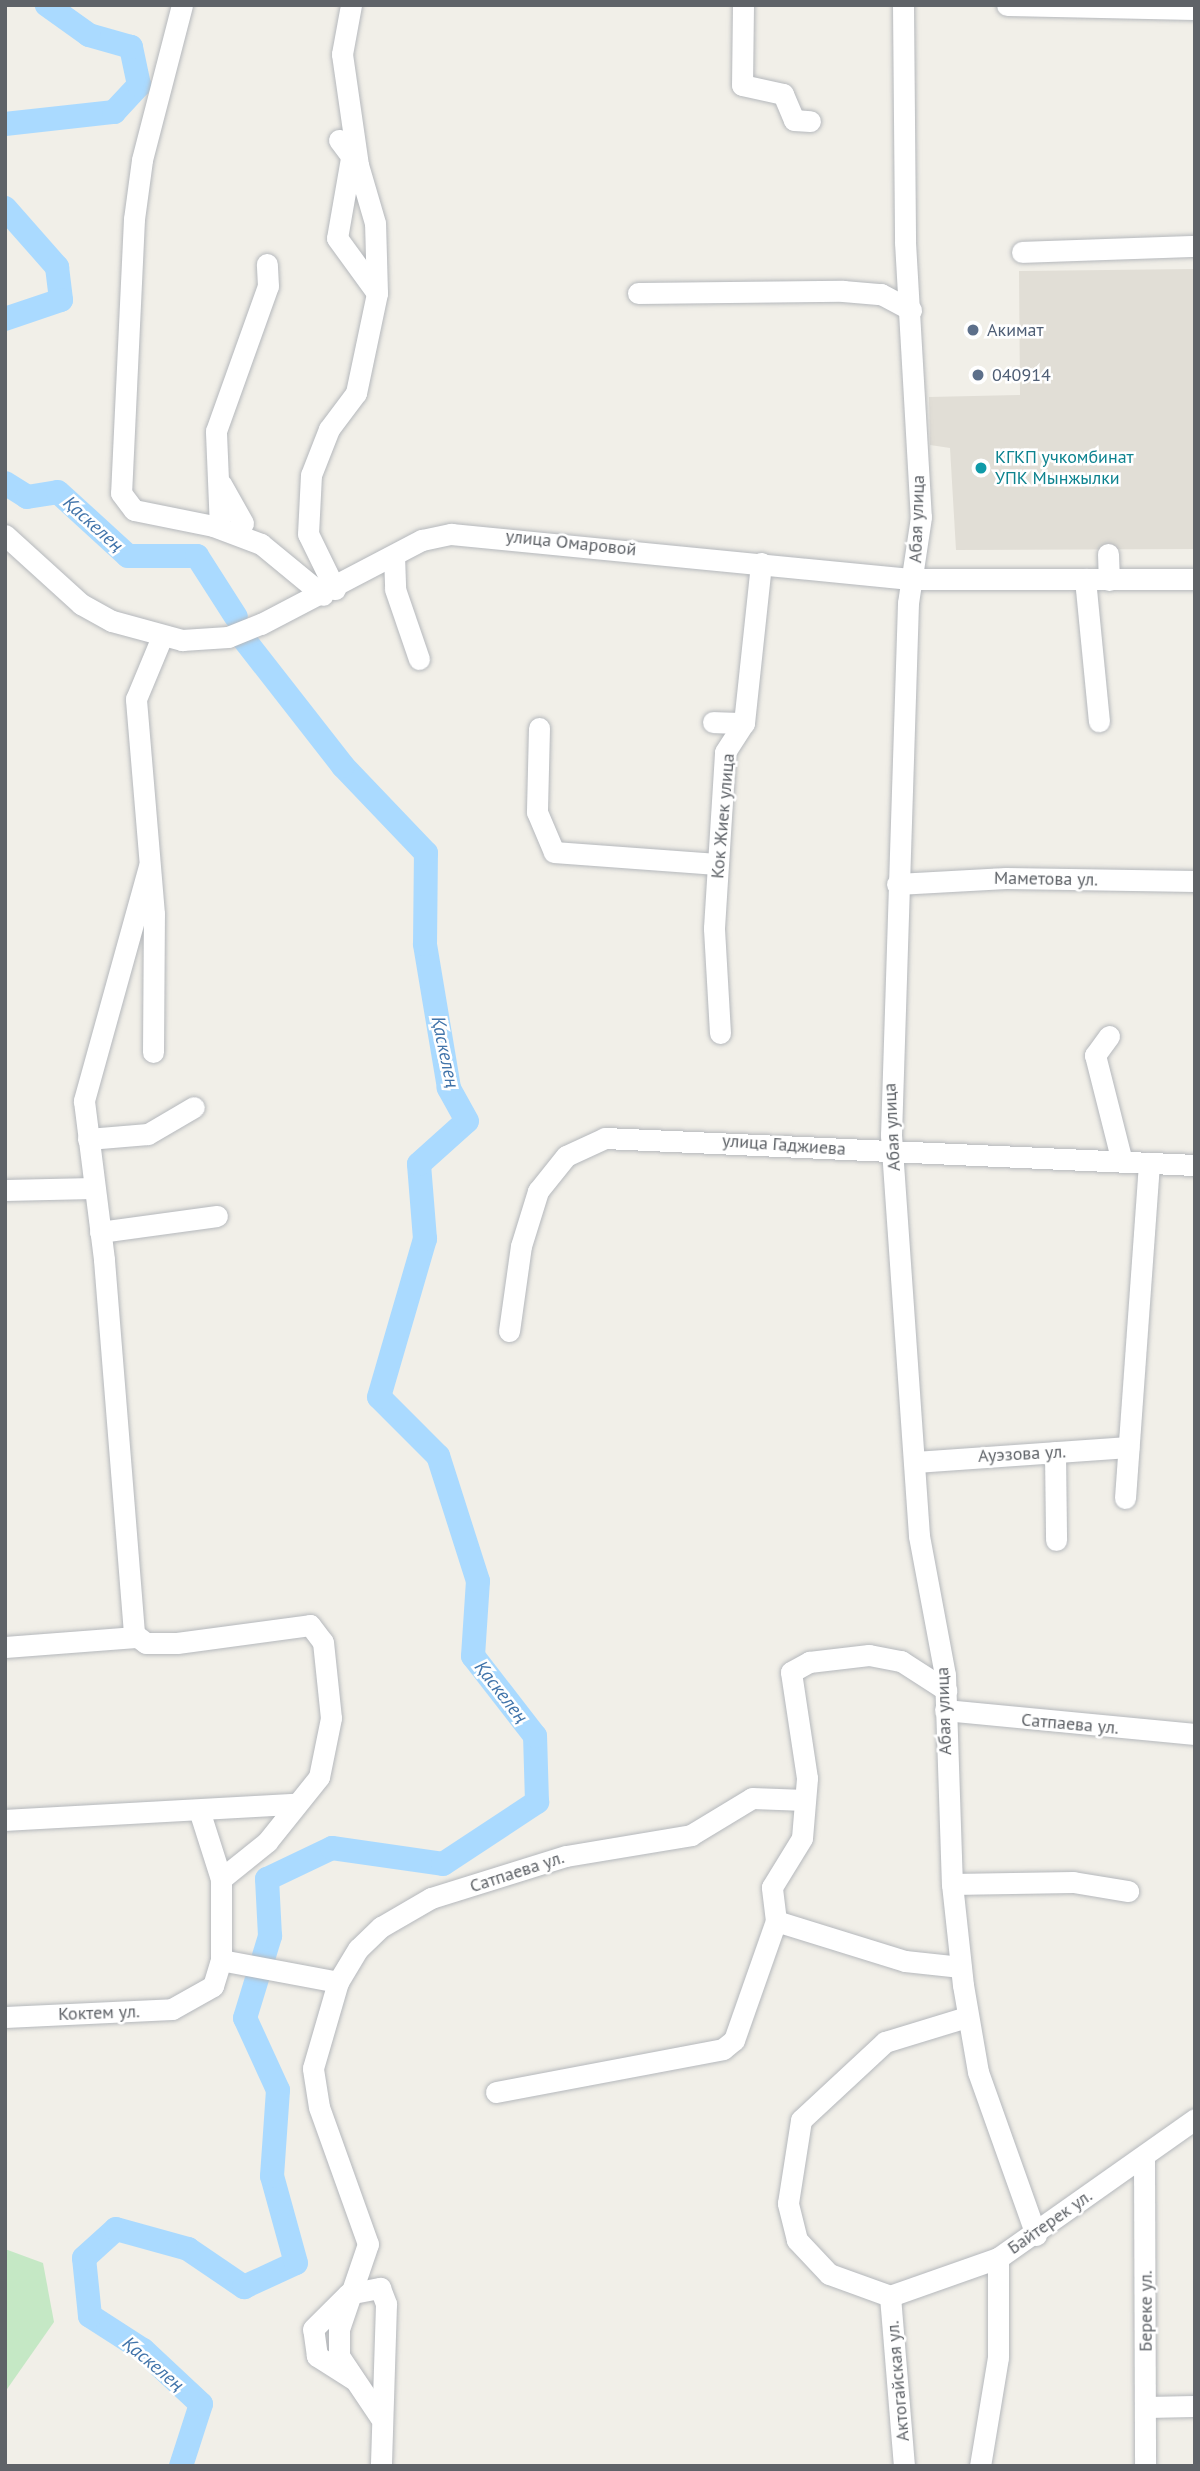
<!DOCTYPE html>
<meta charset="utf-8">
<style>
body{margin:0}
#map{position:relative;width:1200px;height:2471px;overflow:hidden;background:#f1efe8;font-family:"PT Sans",sans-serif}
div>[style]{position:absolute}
.education>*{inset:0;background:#e1ded6}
.green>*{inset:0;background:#c5e8c5}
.river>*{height:24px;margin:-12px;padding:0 12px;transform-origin:12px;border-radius:12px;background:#aadaff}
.roads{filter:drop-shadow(0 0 2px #b5b8bc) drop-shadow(0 0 2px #b5b8bc)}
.minor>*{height:21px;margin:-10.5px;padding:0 10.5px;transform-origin:10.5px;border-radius:10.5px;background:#fff}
.dots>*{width:19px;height:19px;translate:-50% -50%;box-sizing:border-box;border:4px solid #fff;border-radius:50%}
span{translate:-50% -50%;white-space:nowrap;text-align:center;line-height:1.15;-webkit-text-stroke:5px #fff;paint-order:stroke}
.service-label{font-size:18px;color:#4e5e75}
.left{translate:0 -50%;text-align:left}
.culture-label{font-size:18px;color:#0d838f}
.street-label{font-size:18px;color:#5f6368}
.water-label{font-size:19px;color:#4174aa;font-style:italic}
.frame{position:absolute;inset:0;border:7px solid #5f6368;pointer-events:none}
</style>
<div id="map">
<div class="education">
<div style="clip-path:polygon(1195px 269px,1195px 549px,956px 550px,950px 448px,930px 445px,929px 397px,1020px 395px,1019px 271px)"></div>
</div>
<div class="green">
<div style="clip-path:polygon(5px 2249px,43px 2263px,54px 2322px,5px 2392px)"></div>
</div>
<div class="river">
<div style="left:5px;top:124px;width:110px;rotate:-6.3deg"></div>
<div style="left:114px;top:112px;width:37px;rotate:-47deg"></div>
<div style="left:139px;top:85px;width:39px;rotate:-102deg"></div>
<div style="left:131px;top:47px;width:44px;rotate:-164.1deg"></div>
<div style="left:89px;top:35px;width:52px;rotate:-144.5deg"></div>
<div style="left:5px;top:208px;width:79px;rotate:48.6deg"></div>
<div style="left:57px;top:267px;width:33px;rotate:83deg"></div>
<div style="left:61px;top:300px;width:59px;rotate:161.3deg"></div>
<div style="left:5px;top:483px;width:26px;rotate:32deg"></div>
<div style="left:27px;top:497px;width:31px;rotate:-9deg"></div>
<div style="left:58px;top:492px;width:95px;rotate:42.4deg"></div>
<div style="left:128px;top:556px;width:69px"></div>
<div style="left:197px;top:556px;width:72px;rotate:57.4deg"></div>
<div style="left:181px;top:2466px;width:65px;rotate:-72.1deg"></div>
<div style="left:201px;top:2404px;width:79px;rotate:-137deg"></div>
<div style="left:143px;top:2350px;width:63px;rotate:-147.3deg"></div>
<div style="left:90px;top:2316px;width:58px;rotate:-95.9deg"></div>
<div style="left:84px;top:2258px;width:43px;rotate:-42.2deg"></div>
<div style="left:116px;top:2229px;width:75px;rotate:15.5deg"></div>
<div style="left:188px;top:2249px;width:68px;rotate:34.2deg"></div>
<div style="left:244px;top:2287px;width:57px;rotate:-24.8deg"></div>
<div style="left:296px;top:2263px;width:90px;rotate:-105.4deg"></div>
<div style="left:272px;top:2176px;width:86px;rotate:-86deg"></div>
<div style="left:278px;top:2090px;width:79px;rotate:-114.6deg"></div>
<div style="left:245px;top:2018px;width:86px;rotate:-73deg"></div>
<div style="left:270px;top:1936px;width:57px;rotate:-93deg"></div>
<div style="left:267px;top:1879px;width:72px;rotate:-25.5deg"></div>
<div style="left:332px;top:1848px;width:112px;rotate:8.2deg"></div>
<div style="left:443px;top:1864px;width:113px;rotate:-33.4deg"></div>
<div style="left:537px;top:1802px;width:66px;rotate:-91.7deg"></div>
<div style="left:535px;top:1736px;width:101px;rotate:-127.8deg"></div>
<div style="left:473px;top:1656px;width:75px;rotate:-86.2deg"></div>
<div style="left:478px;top:1581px;width:131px;rotate:-107.7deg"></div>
<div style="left:438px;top:1456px;width:83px;rotate:-135deg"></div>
<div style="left:379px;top:1397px;width:165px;rotate:-73.8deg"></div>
<div style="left:425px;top:1239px;width:75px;rotate:-94.6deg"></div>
<div style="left:419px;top:1164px;width:64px;rotate:-41.9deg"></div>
<div style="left:467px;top:1121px;width:38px;rotate:-119deg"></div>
<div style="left:449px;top:1088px;width:146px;rotate:-99.5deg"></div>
<div style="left:425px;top:944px;width:91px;rotate:-89.4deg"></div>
<div style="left:426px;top:853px;width:120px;rotate:-133.7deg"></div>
<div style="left:343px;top:766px;width:162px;rotate:-128deg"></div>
</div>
<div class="roads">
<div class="minor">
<div style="left:182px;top:5px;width:160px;rotate:104.5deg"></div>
<div style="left:142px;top:160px;width:60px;rotate:97.7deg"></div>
<div style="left:134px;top:219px;width:274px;rotate:92.7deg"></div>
<div style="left:121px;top:493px;width:21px;rotate:53deg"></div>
<div style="left:134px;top:510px;width:81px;rotate:11.4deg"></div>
<div style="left:213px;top:526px;width:51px;rotate:20.6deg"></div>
<div style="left:261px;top:544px;width:80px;rotate:39.4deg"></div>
<div style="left:743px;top:5px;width:80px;rotate:90.7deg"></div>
<div style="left:742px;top:85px;width:42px;rotate:12.4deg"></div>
<div style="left:783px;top:94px;width:28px;rotate:67deg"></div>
<div style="left:794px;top:120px;width:16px;rotate:4deg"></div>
<div style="left:903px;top:5px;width:237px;rotate:89.5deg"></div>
<div style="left:905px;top:242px;width:275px;rotate:86.7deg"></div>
<div style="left:921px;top:517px;width:87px;rotate:98.6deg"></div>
<div style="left:908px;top:603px;width:532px;rotate:91.83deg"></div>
<div style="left:891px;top:1135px;width:402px;rotate:86deg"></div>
<div style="left:919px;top:1536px;width:141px;rotate:79.4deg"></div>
<div style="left:945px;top:1675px;width:209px;rotate:88.1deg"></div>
<div style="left:952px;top:1884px;width:102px;rotate:83.8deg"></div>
<div style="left:963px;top:1985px;width:88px;rotate:80.2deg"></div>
<div style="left:978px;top:2072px;width:173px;rotate:70.4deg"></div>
<div style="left:1007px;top:5px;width:188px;rotate:1.2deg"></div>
<div style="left:339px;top:140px;width:31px;rotate:53deg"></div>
<div style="left:351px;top:158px;width:81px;rotate:99.9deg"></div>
<div style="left:337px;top:238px;width:68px;rotate:54deg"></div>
<div style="left:1022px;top:252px;width:173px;rotate:-2deg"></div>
<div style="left:638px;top:293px;width:205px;rotate:-0.6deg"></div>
<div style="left:843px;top:291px;width:38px;rotate:5deg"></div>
<div style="left:881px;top:294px;width:34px;rotate:28deg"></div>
<div style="left:221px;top:484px;width:45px;rotate:60.6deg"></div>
<div style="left:220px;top:528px;width:97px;rotate:-92.4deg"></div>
<div style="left:216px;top:431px;width:154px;rotate:-70.3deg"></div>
<div style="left:268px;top:286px;width:22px;rotate:-93deg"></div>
<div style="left:5px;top:535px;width:103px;rotate:42.2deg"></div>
<div style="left:81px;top:604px;width:35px;rotate:29deg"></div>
<div style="left:112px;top:621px;width:73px;rotate:15.2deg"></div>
<div style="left:182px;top:640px;width:46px;rotate:-3.7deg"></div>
<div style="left:228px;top:637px;width:35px;rotate:-22deg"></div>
<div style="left:261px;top:624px;width:182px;rotate:-27.6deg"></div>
<div style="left:422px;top:540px;width:30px;rotate:-12deg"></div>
<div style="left:451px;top:534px;width:464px;rotate:5.6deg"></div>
<div style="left:913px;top:579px;width:282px"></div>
<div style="left:1108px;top:554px;width:26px;rotate:88deg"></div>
<div style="left:394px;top:555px;width:34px;rotate:88deg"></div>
<div style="left:395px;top:589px;width:74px;rotate:71.1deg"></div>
<div style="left:1085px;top:579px;width:143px;rotate:84.4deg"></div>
<div style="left:335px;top:589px;width:61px;rotate:-116.1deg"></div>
<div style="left:308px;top:534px;width:59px;rotate:-87.1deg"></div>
<div style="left:311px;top:475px;width:49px;rotate:-68.6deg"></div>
<div style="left:329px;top:429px;width:45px;rotate:-53.1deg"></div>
<div style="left:356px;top:393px;width:102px;rotate:-78.1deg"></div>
<div style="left:377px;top:293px;width:70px;rotate:-91.6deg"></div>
<div style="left:375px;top:223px;width:60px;rotate:-106.3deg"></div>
<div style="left:358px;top:165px;width:112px;rotate:-98.2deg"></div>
<div style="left:342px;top:54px;width:50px;rotate:-79.6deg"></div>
<div style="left:713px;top:722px;width:31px;rotate:2deg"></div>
<div style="left:539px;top:728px;width:84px;rotate:91.4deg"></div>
<div style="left:537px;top:812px;width:43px;rotate:67deg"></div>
<div style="left:554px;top:852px;width:163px;rotate:4.2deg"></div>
<div style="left:149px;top:866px;width:244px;rotate:105.5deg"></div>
<div style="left:84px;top:1101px;width:160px;rotate:82.8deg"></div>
<div style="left:104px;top:1260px;width:375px;rotate:85.4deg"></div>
<div style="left:134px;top:1634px;width:15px;rotate:37deg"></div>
<div style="left:146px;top:1643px;width:31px"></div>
<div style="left:177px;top:1643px;width:134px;rotate:-7.7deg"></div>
<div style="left:310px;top:1625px;width:21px;rotate:53deg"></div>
<div style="left:323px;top:1642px;width:76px;rotate:84deg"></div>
<div style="left:331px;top:1718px;width:60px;rotate:101.5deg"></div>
<div style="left:319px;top:1777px;width:83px;rotate:128.7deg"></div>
<div style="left:267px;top:1842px;width:59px;rotate:141.2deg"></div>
<div style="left:897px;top:884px;width:109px;rotate:-3.2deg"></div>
<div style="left:1006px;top:878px;width:189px;rotate:0.9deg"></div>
<div style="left:720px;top:1033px;width:105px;rotate:-93.3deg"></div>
<div style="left:714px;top:928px;width:176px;rotate:-86.4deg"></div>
<div style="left:725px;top:752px;width:35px;rotate:-57deg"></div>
<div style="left:744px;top:723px;width:161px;rotate:-83.9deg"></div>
<div style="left:1109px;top:1036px;width:24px;rotate:126deg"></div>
<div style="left:1095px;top:1055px;width:110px;rotate:75.8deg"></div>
<div style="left:153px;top:1052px;width:138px;rotate:-89.6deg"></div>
<div style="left:154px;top:914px;width:216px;rotate:-94.8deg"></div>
<div style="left:136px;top:699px;width:65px;rotate:-67.4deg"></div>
<div style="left:88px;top:1139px;width:60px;rotate:-4.8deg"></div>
<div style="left:148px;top:1134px;width:53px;rotate:-30.4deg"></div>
<div style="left:5px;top:1190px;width:88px;rotate:-1.3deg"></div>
<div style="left:100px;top:1232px;width:118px;rotate:-7.8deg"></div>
<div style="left:509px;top:1331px;width:86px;rotate:-82deg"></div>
<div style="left:521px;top:1246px;width:58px;rotate:-72.8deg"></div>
<div style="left:538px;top:1191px;width:45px;rotate:-51.3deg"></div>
<div style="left:566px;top:1156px;width:43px;rotate:-24.8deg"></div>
<div style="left:605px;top:1138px;width:591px;rotate:2.62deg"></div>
<div style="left:1055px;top:1452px;width:88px;rotate:89.3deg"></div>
<div style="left:915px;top:1462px;width:214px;rotate:-4deg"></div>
<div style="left:1125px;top:1498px;width:336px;rotate:-85.9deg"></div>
<div style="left:5px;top:1647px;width:131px;rotate:-4.4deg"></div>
<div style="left:945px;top:1710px;width:251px;rotate:5.5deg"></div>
<div style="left:5px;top:1820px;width:289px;rotate:-3.2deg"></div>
<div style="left:952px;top:1884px;width:121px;rotate:-0.9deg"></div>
<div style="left:1073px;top:1882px;width:56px;rotate:9.3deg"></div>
<div style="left:776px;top:1921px;width:34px;rotate:-97deg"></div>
<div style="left:772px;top:1887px;width:57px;rotate:-58.5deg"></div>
<div style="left:802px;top:1838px;width:60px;rotate:-85.2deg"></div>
<div style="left:807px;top:1778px;width:107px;rotate:-98.6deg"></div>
<div style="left:791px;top:1672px;width:21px;rotate:-29deg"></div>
<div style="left:809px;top:1662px;width:60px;rotate:-6.7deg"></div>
<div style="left:869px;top:1655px;width:33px;rotate:11deg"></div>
<div style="left:901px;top:1661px;width:54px;rotate:32.8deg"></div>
<div style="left:776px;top:1921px;width:135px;rotate:17.2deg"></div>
<div style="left:905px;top:1961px;width:56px;rotate:6.1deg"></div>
<div style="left:221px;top:1960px;width:119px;rotate:10.6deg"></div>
<div style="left:5px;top:2017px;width:167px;rotate:-2.7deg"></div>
<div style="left:172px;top:2009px;width:47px;rotate:-29.3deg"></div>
<div style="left:213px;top:1986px;width:27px;rotate:-73deg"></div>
<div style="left:221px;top:1960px;width:81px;rotate:-90deg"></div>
<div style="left:221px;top:1879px;width:72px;rotate:-107.7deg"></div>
<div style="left:496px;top:2092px;width:231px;rotate:-10.7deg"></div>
<div style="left:723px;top:2049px;width:14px;rotate:-39deg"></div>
<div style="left:734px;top:2040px;width:126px;rotate:-70.6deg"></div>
<div style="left:1144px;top:2157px;width:309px;rotate:89.8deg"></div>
<div style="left:890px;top:2296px;width:65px;rotate:-160.2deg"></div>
<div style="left:829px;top:2274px;width:47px;rotate:-133.3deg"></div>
<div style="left:797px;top:2240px;width:38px;rotate:-104deg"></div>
<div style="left:788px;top:2203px;width:84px;rotate:-81.1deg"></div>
<div style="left:801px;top:2120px;width:115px;rotate:-42.9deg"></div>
<div style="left:885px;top:2042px;width:86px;rotate:-17deg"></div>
<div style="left:890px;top:2296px;width:114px;rotate:-19.4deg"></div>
<div style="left:998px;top:2258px;width:241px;rotate:-35.2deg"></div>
<div style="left:890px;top:2296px;width:171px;rotate:85.3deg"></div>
<div style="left:353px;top:2379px;width:43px;rotate:-147.4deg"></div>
<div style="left:317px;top:2356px;width:27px;rotate:-98deg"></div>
<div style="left:313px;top:2329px;width:49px;rotate:-45deg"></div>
<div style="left:348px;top:2294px;width:33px;rotate:-11deg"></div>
<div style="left:380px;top:2288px;width:17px;rotate:69deg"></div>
<div style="left:386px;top:2304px;width:162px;rotate:91.8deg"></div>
<div style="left:1145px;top:2407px;width:50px;rotate:-1.1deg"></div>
<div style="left:380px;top:2417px;width:73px;rotate:-123.9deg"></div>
<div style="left:339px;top:2356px;width:27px;rotate:-90deg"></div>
<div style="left:339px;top:2329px;width:90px;rotate:-71.2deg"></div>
<div style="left:368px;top:2244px;width:145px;rotate:-109.7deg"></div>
<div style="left:319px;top:2107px;width:39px;rotate:-99deg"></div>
<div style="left:313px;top:2068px;width:90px;rotate:-73.8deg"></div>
<div style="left:338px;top:1982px;width:39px;rotate:-59deg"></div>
<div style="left:358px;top:1949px;width:32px;rotate:-44deg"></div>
<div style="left:381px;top:1927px;width:58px;rotate:-30.1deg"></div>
<div style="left:431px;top:1898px;width:141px;rotate:-17.3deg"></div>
<div style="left:566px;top:1856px;width:127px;rotate:-9.5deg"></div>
<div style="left:691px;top:1835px;width:71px;rotate:-31.2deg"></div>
<div style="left:752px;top:1798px;width:53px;rotate:2.2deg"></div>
<div style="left:980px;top:2466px;width:110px;rotate:-80.6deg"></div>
<div style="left:998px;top:2357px;width:99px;rotate:-90deg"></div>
</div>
</div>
<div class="dots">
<div style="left:973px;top:330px;background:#5c6f8a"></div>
<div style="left:978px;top:375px;background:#5c6f8a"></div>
<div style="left:981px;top:468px;background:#0f9aa8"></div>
</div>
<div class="service-label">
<span class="left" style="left:987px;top:330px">Акимат</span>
<span class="left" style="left:992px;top:375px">040914</span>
</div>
<div class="culture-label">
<span class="left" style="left:995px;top:468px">КГКП учкомбинат<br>УПК Мынжылки</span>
</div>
<div class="street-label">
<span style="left:917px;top:519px;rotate:-88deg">Абая улица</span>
<span style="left:571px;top:543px;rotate:6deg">улица Омаровой</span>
<span style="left:723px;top:816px;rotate:-85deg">Кок Жиек улица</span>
<span style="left:1046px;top:879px;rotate:1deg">Маметова ул.</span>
<span style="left:892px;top:1127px;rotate:-93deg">Абая улица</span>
<span style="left:784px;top:1145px;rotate:4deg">улица Гаджиева</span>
<span style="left:1022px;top:1454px;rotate:-3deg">Ауэзова ул.</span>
<span style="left:944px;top:1711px;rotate:-92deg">Абая улица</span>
<span style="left:1070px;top:1724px;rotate:5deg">Сатпаева ул.</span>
<span style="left:517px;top:1872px;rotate:-18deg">Сатпаева ул.</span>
<span style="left:99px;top:2013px;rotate:-2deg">Коктем ул.</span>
<span style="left:1050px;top:2222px;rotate:-35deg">Байтерек ул.</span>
<span style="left:1146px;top:2311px;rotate:-90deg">Береке ул.</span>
<span style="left:898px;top:2381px;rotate:-95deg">Актогайская ул.</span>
</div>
<div class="water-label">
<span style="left:93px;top:524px;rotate:42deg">Қаскелең</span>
<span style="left:445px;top:1052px;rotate:78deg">Қаскелең</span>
<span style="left:501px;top:1692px;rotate:52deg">Қаскелең</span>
<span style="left:153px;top:2364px;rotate:40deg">Қаскелең</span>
</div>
<div class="frame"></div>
</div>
